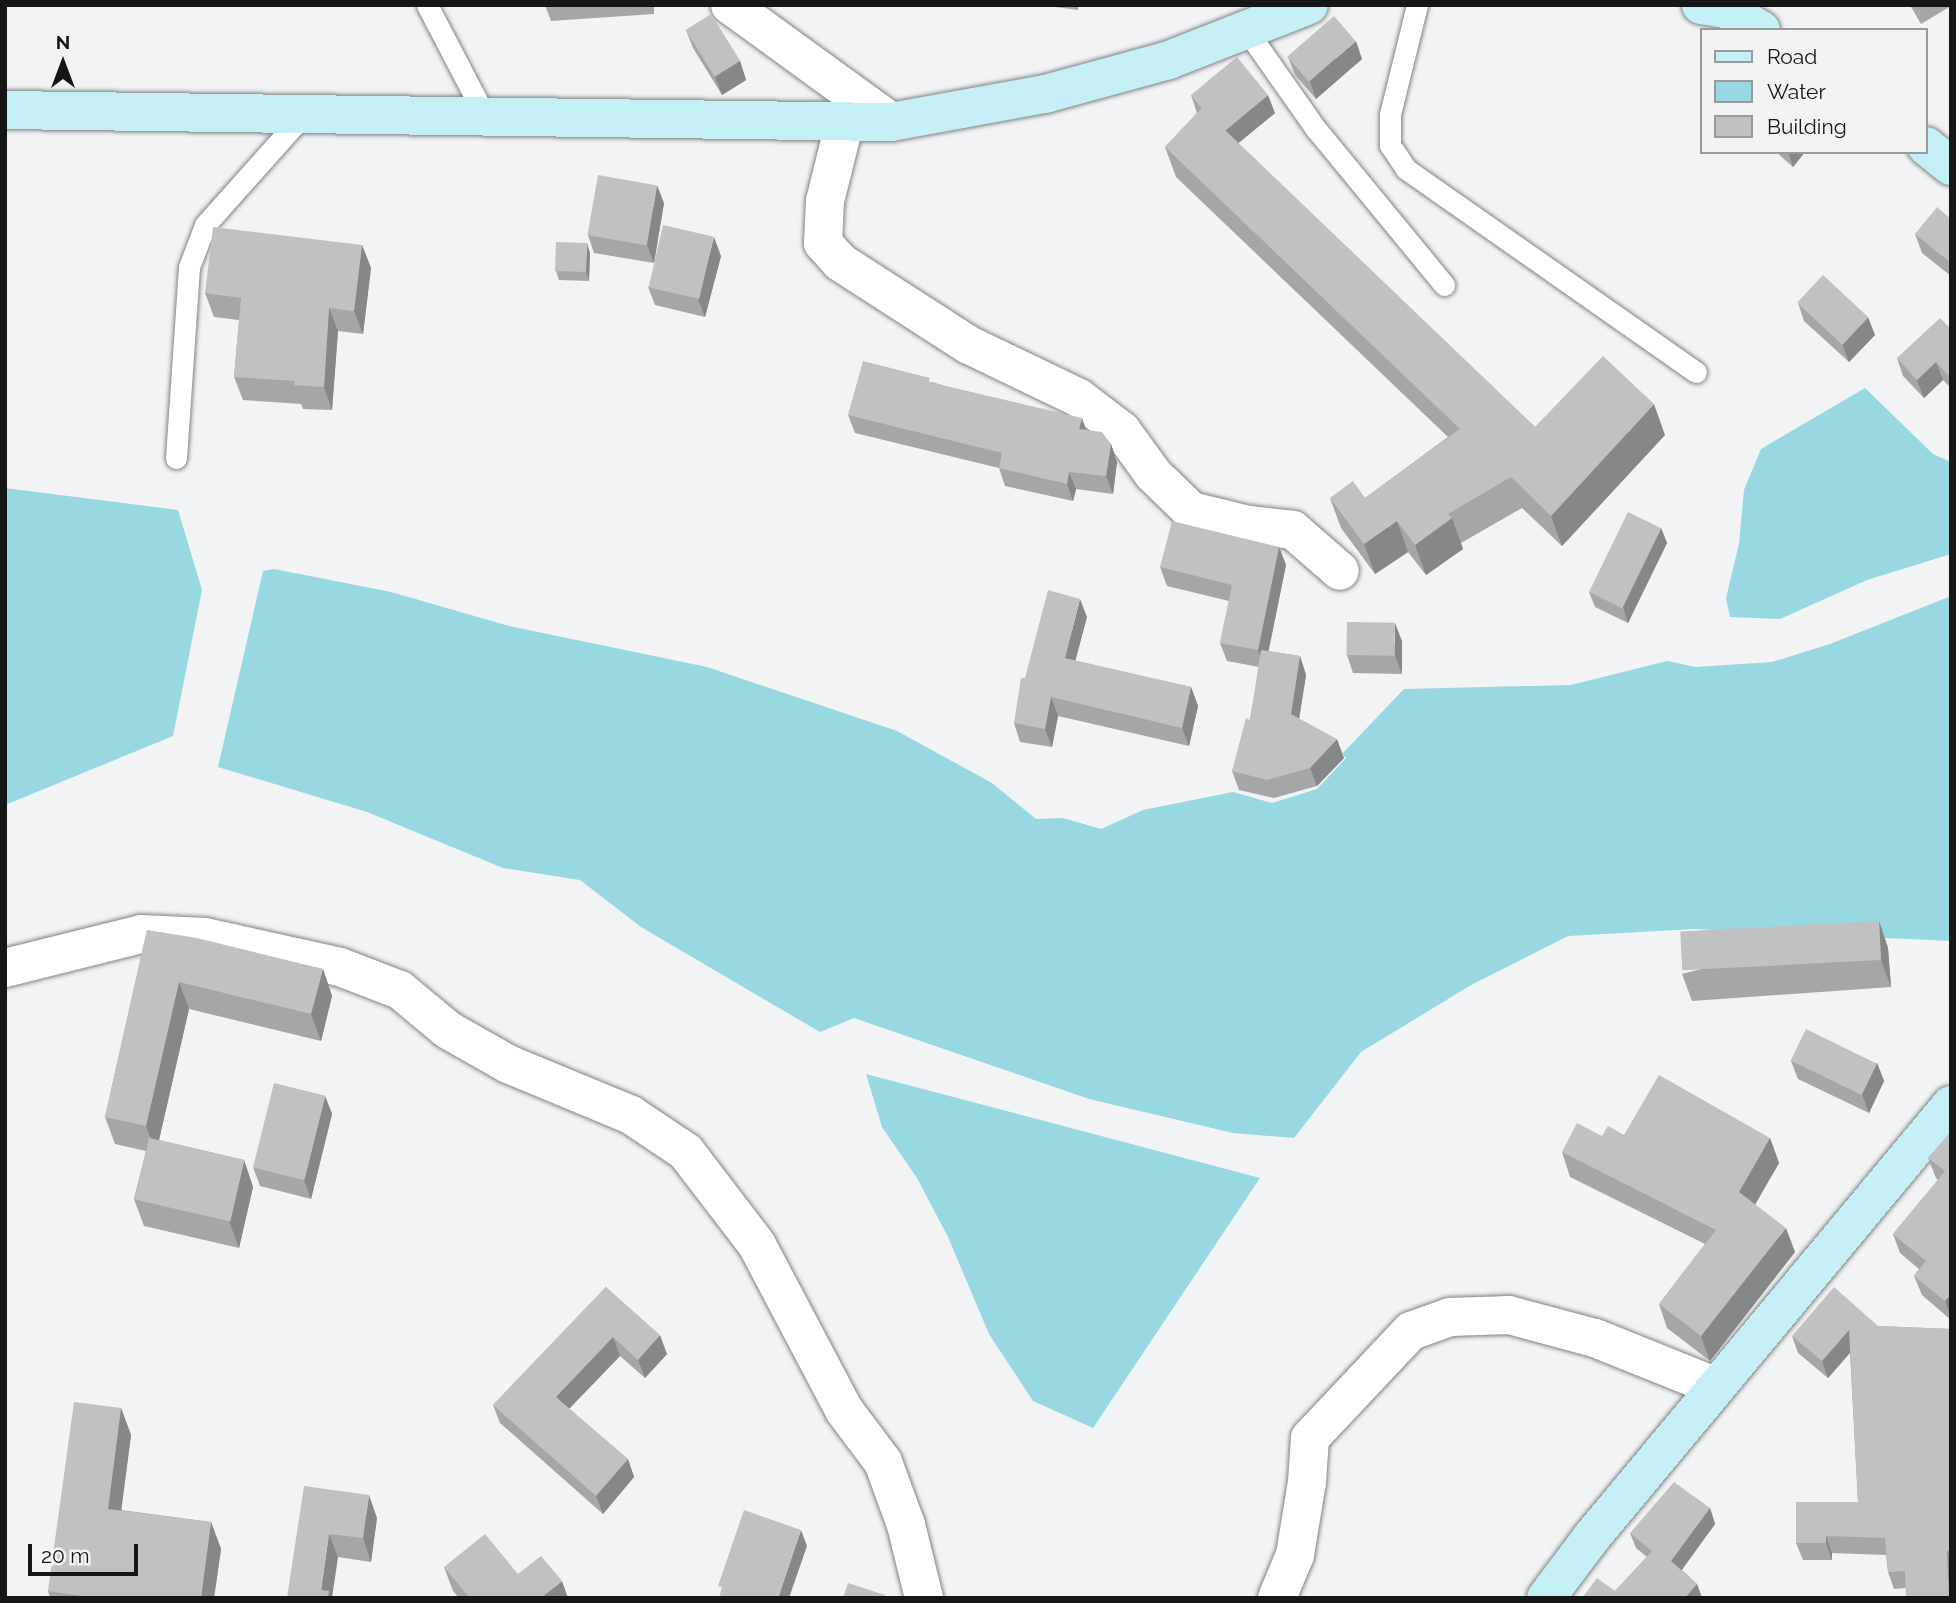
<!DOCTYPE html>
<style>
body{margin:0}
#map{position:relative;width:1956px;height:1603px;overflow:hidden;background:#f1f3f4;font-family:Raleway,sans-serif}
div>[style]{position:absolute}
.water>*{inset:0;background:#98d8e1}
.roads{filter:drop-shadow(0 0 2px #828385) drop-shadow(0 0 2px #828385)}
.service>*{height:21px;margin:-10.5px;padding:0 10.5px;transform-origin:10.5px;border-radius:10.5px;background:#fff}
.minor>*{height:38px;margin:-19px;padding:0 19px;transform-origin:19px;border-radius:19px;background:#fff}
.secondary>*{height:38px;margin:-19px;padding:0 19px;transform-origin:19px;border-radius:19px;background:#c6eef5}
.wall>*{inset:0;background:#a4a6a8}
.shaded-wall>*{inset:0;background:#868788}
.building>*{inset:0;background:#bfc1c3;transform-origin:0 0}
span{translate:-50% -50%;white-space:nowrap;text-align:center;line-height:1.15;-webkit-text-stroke:5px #f1f3f4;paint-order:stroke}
.frame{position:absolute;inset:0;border:7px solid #151616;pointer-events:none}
.legend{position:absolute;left:1700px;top:28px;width:228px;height:126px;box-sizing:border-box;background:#f1f3f4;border:2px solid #999b9b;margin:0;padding:9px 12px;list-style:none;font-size:21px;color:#151616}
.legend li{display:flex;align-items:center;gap:14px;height:35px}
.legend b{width:35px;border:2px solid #999b9b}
.north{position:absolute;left:28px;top:28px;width:70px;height:70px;-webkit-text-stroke:5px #f1f3f4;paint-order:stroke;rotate:0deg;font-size:19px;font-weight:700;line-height:28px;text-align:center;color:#151616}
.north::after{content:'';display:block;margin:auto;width:24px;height:32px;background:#151616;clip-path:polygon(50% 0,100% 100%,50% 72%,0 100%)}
.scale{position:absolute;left:28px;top:1544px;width:110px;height:32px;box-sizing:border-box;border:4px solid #151616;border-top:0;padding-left:9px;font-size:21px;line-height:24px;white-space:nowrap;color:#151616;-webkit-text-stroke:5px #f1f3f4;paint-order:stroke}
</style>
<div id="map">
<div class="water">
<div style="clip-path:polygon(1865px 388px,1933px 454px,1951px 462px,1951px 554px,1867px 580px,1780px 619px,1730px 617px,1726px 598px,1739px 544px,1744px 490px,1761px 449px)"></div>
<div style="clip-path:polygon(5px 488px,178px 510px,202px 590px,173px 736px,5px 805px)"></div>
<div style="clip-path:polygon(274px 569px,391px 592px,509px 626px,707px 667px,897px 731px,992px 783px,1036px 819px,1063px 818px,1101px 829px,1143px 810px,1233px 792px,1272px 803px,1317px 789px,1346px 758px,1342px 754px,1404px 689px,1571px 685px,1667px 661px,1696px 667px,1772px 662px,1830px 644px,1951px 596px,1951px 941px,1694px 929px,1568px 936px,1471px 985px,1361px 1052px,1294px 1138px,1233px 1133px,1089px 1099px,854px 1018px,820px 1032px,641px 927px,580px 880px,503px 868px,367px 812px,218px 767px,263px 571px)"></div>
<div style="clip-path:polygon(866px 1074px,1260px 1178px,1093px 1428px,1033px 1401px,989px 1334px,948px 1237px,917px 1178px,882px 1127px)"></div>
</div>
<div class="roads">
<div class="service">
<div style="left:427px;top:5px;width:125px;rotate:62.4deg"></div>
<div style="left:1417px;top:5px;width:112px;rotate:103.9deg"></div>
<div style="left:1390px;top:114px;width:31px;rotate:90deg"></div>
<div style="left:1390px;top:145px;width:29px;rotate:56deg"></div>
<div style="left:1406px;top:169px;width:354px;rotate:35deg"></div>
<div style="left:1247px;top:31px;width:120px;rotate:54.9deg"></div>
<div style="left:1316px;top:129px;width:202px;rotate:50.6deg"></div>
<div style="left:176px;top:458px;width:191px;rotate:-86.1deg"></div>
<div style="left:189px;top:267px;width:45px;rotate:-69.1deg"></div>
<div style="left:205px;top:225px;width:149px;rotate:-48.3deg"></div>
</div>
<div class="minor">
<div style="left:730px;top:5px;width:199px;rotate:36deg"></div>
<div style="left:845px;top:121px;width:82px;rotate:104deg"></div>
<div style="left:825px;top:201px;width:42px;rotate:92.7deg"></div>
<div style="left:823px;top:243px;width:25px;rotate:48deg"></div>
<div style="left:840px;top:262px;width:153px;rotate:32.8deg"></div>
<div style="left:969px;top:345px;width:122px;rotate:25.7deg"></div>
<div style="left:1079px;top:398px;width:54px;rotate:37.5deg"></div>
<div style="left:1122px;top:431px;width:53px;rotate:54.2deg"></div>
<div style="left:1153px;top:474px;width:53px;rotate:44.2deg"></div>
<div style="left:1191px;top:511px;width:60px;rotate:13.6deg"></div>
<div style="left:1249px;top:525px;width:44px;rotate:6.5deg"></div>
<div style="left:1293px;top:530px;width:62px;rotate:41.1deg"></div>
<div style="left:5px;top:968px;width:140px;rotate:-14deg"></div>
<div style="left:141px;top:934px;width:64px;rotate:2.7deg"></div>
<div style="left:205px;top:937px;width:138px;rotate:12.5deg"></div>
<div style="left:340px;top:967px;width:64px;rotate:21deg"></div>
<div style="left:400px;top:990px;width:62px;rotate:39.8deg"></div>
<div style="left:448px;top:1030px;width:69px;rotate:29.5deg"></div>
<div style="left:508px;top:1064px;width:133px;rotate:22.5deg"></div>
<div style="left:631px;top:1115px;width:66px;rotate:33.9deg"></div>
<div style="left:686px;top:1152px;width:117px;rotate:52.6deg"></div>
<div style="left:757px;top:1245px;width:187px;rotate:62.2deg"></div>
<div style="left:844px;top:1410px;width:65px;rotate:53.1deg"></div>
<div style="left:883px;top:1462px;width:67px;rotate:69.9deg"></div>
<div style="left:906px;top:1525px;width:75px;rotate:76.1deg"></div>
<div style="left:1277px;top:1598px;width:47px;rotate:-67.3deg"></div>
<div style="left:1295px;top:1555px;width:74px;rotate:-80.7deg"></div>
<div style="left:1307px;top:1482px;width:44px;rotate:-86.1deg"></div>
<div style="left:1310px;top:1438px;width:147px;rotate:-46.7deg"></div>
<div style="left:1411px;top:1331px;width:41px;rotate:-19.7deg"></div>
<div style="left:1450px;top:1317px;width:59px;rotate:-1.9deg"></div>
<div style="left:1509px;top:1315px;width:89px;rotate:15deg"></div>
<div style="left:1595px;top:1338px;width:131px;rotate:21.9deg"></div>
</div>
<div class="secondary">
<div style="left:1701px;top:5px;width:25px;rotate:9deg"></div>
<div style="left:1726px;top:9px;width:41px;rotate:31deg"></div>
<div style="left:5px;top:110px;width:886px;rotate:0.78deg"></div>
<div style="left:891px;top:122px;width:157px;rotate:-10.3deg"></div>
<div style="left:1045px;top:94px;width:129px;rotate:-15.3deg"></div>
<div style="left:1169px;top:60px;width:150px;rotate:-21.4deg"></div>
<div style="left:1926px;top:146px;width:32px;rotate:39deg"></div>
<div style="left:1546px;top:1598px;width:75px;rotate:-53.1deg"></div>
<div style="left:1591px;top:1538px;width:563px;rotate:-50.26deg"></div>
</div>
</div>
<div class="wall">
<div style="clip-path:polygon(545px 5px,654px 5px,654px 14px,551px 21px)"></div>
<div style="clip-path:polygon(1040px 5px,1078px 5px,1078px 10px)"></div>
<div style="clip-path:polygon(1910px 5px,1951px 5px,1951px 6px,1921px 24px)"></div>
<div style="clip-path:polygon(686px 30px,740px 61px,746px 80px,722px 95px,693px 48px)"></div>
<div style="clip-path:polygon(1288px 57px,1362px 59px,1316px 99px,1295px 75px)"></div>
<div style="clip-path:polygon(1191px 95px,1275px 113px,1238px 143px,1535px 427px,1665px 435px,1562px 546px,1522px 508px,1461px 543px,1463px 549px,1426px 575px,1408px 552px,1375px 574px,1341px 528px,1330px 498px,1365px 498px,1448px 437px,1176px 177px,1165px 147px,1197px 113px)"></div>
<div style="clip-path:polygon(1776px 152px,1805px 152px,1793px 167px)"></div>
<div style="clip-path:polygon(664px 203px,654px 263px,594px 253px,588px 235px)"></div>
<div style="clip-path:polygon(1951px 219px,1951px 276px,1922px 253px,1915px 234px)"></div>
<div style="clip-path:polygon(362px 245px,371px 268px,363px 334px,338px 331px,332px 410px,303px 409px,301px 404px,243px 400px,234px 377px,239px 320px,214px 317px,205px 293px)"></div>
<div style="clip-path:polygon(590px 253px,589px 281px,559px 280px,556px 271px)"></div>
<div style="clip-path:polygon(721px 256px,705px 317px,655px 305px,648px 287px)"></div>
<div style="clip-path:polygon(1798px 303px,1875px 335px,1849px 362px,1804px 321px)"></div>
<div style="clip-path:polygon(1951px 329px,1951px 388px,1943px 380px,1924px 398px,1903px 376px,1897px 358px)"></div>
<div style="clip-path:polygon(932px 382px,1086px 430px,1111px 444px,1117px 462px,1113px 494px,1076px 489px,1073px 501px,1005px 486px,999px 468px,855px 433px,848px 415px)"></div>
<div style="clip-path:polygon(1661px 528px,1667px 543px,1628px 623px,1595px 607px,1589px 592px)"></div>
<div style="clip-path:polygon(1279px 547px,1286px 565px,1268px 651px,1300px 656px,1306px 675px,1299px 719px,1344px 758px,1317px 786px,1274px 798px,1239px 790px,1232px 771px,1250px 720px,1259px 667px,1227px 661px,1220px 643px,1229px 601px,1167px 586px,1160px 567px)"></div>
<div style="clip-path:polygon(1087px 617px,1075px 661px,1191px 687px,1198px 706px,1189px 746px,1058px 716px,1052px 747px,1020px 742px,1014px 723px,1025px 678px)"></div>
<div style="clip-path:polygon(1402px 641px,1402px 674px,1353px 673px,1347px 655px)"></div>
<div style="clip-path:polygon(1879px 921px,1888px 948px,1891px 987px,1692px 1001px,1682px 974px)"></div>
<div style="clip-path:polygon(147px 930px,323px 969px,332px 996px,321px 1041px,189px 1009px,159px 1140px,244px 1160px,253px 1187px,239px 1248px,144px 1226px,134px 1199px,146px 1151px,115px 1144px,105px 1117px)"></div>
<div style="clip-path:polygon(1791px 1061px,1877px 1063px,1884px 1081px,1869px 1113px,1798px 1079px)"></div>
<div style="clip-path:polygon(325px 1096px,332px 1114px,311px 1199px,260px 1186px,253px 1167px)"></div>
<div style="clip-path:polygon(1951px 1132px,1951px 1320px,1922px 1295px,1914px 1276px,1919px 1269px,1900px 1253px,1893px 1234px,1938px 1180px,1936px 1178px,1928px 1158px)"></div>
<div style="clip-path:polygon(1624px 1135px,1770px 1138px,1779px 1163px,1755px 1204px,1795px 1252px,1710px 1361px,1667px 1328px,1659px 1304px,1705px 1244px,1570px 1177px,1562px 1152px,1602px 1136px)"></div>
<div style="clip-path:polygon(606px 1287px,667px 1354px,645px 1378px,620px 1356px,569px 1409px,628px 1459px,634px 1477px,603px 1514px,500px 1423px,493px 1405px)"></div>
<div style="clip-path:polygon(1878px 1326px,1951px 1329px,1951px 1598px,1905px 1588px,1894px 1589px,1888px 1572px,1886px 1555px,1832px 1553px,1832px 1560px,1803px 1560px,1796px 1543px,1858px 1502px,1850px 1353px,1828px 1378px,1798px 1353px,1792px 1336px)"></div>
<div style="clip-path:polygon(121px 1408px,131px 1435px,121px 1510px,211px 1522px,221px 1549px,214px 1598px,50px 1598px,48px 1591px)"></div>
<div style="clip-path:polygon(304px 1486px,377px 1518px,371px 1562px,338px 1557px)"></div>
<div style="clip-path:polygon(1710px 1508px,1715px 1524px,1682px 1570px,1697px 1584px,1702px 1598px,1582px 1598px,1615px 1591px,1647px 1557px,1636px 1548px,1630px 1533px)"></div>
<div style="clip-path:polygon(444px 1567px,518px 1574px,568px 1598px,459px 1598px,453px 1591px)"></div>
</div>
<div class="shaded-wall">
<div style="clip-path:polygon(1356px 41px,1362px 59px,1316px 99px,1310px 81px)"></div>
<div style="clip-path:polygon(740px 61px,746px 80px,722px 95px,715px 77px)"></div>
<div style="clip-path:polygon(1268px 95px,1275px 113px,1229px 151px,1222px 133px)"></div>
<div style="clip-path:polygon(1788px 152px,1805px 152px,1793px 167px)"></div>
<div style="clip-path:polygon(657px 185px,664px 203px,654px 263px,647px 245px)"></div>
<div style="clip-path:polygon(714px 237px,721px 256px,705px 317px,698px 299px)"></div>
<div style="clip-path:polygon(587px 243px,590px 253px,589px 281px,586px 272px)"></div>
<div style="clip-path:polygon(362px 245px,371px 268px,363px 334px,354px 311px)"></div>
<div style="clip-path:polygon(329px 308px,338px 331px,332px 410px,324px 387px)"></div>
<div style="clip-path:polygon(1868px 317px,1875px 335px,1849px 362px,1842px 344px)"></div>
<div style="clip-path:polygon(1936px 362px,1943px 380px,1924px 398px,1917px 380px)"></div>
<div style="clip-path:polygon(1654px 404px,1665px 435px,1562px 546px,1551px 516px)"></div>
<div style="clip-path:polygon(1082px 418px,1088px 435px,1079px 429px)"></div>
<div style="clip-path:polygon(1111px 444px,1117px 462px,1113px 494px,1106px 476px)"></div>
<div style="clip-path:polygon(1069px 472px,1076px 489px,1073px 501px,1067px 484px)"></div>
<div style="clip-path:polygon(1452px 518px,1463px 549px,1426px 575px,1415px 545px)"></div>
<div style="clip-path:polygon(1397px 521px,1408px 552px,1375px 574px,1364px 544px)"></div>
<div style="clip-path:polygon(1661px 528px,1667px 543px,1628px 623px,1623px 607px)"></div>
<div style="clip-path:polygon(1279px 547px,1286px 565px,1265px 669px,1258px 650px)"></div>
<div style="clip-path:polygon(1080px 599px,1087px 617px,1071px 677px,1065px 658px)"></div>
<div style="clip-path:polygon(1395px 623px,1402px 641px,1402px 674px,1395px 656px)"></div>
<div style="clip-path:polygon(1300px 656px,1306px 675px,1297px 732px,1291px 714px)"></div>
<div style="clip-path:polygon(1191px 687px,1198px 706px,1189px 746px,1182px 728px)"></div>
<div style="clip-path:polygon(1051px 697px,1058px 716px,1052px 747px,1045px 729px)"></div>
<div style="clip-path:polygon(1337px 739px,1344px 758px,1317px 786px,1310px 768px)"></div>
<div style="clip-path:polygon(1879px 921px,1888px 948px,1891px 987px,1881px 960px)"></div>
<div style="clip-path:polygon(323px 969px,332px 996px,321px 1041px,311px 1014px)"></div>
<div style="clip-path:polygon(179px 982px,189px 1009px,156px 1153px,146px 1126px)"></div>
<div style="clip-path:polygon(1877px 1063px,1884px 1081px,1869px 1113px,1862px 1094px)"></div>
<div style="clip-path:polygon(325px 1096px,332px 1114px,311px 1199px,304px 1181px)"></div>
<div style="clip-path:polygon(1770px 1138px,1779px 1163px,1748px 1217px,1739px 1192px)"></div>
<div style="clip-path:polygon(244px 1160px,253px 1187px,239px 1248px,229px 1221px)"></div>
<div style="clip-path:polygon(1786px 1228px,1795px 1252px,1710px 1361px,1701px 1336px)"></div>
<div style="clip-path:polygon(1951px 1294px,1951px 1317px,1945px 1301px)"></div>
<div style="clip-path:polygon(1849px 1330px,1855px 1347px,1828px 1378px,1822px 1361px)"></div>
<div style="clip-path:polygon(660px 1335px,667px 1354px,645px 1378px,638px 1360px)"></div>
<div style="clip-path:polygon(613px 1337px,620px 1356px,562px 1416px,556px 1397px)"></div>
<div style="clip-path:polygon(121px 1408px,131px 1435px,118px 1536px,108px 1509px)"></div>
<div style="clip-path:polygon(628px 1459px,634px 1477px,603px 1514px,596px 1496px)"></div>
<div style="clip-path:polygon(369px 1495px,377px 1518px,371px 1562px,363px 1538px)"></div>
<div style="clip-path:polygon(1710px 1508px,1715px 1524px,1677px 1576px,1671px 1561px)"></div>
<div style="clip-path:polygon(211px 1522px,221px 1549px,214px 1598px,201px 1598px)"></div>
<div style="clip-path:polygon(801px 1530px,807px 1546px,789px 1598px,778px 1598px)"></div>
<div style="clip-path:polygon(329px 1534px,338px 1557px,332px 1598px,324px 1598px,321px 1590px)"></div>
<div style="clip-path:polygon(1826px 1536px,1832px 1553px,1832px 1560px,1826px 1543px)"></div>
<div style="clip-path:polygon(1947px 1550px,1951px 1562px,1951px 1598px,1949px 1598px)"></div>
<div style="clip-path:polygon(562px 1581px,568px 1598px,541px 1598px)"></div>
<div style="clip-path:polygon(1697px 1584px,1702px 1598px,1685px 1598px)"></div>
</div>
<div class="building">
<div style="left:711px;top:14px;width:55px;height:30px;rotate:58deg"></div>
<div style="left:1334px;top:16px;width:33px;height:62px;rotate:49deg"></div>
<div style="clip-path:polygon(1237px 57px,1268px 95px,1225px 131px,1202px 109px,1191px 95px)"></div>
<div style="clip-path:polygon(1202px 108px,1535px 427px,1603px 356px,1654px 404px,1551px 516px,1511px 477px,1448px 514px,1452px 518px,1415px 545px,1397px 521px,1364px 544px,1330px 498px,1353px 481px,1365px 498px,1460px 429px,1165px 147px)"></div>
<div style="left:598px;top:175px;width:60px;height:61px;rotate:10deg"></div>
<div style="clip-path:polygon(1937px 207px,1951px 219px,1951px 263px,1915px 234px)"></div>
<div style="left:663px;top:225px;width:52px;height:64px;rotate:13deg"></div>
<div style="clip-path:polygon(213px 227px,362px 245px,354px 311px,329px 308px,324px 387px,294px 385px,295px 381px,234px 377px,241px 298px,205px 293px)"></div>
<div style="left:556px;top:242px;width:31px;height:29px;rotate:2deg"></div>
<div style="left:1823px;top:275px;width:62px;height:38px;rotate:43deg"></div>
<div style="clip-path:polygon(1940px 318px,1951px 329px,1951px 378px,1936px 362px,1917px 380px,1897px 358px)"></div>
<div style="clip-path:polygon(863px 361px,930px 378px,929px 382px,1082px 418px,1079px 429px,1102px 432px,1111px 444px,1106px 476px,1069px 472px,1067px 484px,999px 468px,1002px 453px,848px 415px)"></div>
<div style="left:1628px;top:512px;width:37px;height:89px;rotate:26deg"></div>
<div style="clip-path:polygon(1172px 521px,1279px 547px,1258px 650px,1220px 643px,1232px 585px,1160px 567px)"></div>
<div style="clip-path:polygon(1048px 590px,1080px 599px,1065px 658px,1191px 687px,1182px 728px,1051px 697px,1045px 729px,1014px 723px,1021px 678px,1025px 678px)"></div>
<div style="left:1347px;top:622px;width:48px;height:33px;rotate:1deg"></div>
<div style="clip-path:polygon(1261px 650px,1300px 656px,1291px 714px,1337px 739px,1310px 768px,1267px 780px,1232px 771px,1246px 718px,1250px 720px)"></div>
<div style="left:1879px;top:921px;width:39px;height:199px;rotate:87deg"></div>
<div style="clip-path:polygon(147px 930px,197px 938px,323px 969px,311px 1014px,179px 982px,146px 1126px,105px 1117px)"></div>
<div style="left:1806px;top:1029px;width:79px;height:35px;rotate:26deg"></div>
<div style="clip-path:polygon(1659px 1075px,1770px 1138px,1739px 1192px,1786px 1228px,1701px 1336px,1659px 1304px,1716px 1230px,1562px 1152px,1577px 1123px,1602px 1136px,1608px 1126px,1624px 1135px)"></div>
<div style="left:274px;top:1083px;width:53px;height:87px;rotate:14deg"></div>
<div style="clip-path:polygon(1951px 1132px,1951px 1294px,1945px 1301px,1914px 1276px,1926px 1261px,1893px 1234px,1945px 1171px,1928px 1158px)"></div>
<div style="left:149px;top:1138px;width:98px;height:63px;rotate:13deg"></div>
<div style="clip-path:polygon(606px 1287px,660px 1335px,638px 1360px,613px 1337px,556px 1397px,628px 1459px,596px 1496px,493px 1405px)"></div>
<div style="clip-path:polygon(1834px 1287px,1878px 1326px,1951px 1329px,1951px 1551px,1947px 1550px,1949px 1598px,1906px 1598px,1905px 1571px,1888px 1572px,1885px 1538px,1826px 1536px,1826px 1543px,1796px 1543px,1796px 1502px,1858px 1502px,1849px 1330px,1822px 1361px,1792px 1336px)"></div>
<div style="clip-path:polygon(74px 1402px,121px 1408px,108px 1509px,211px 1522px,201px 1598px,96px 1598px,48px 1591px)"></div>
<div style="clip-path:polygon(1674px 1482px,1710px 1508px,1671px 1561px,1697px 1584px,1685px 1598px,1582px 1598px,1597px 1578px,1615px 1591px,1652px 1551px,1630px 1533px)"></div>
<div style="clip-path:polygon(304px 1486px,369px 1495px,363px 1538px,329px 1534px,321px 1590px,329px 1591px,328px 1598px,287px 1598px)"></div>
<div style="clip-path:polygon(744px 1510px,801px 1530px,778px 1598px,719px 1598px,722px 1587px,718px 1586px)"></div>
<div style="clip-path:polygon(485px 1534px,518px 1574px,541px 1556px,562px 1581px,541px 1598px,470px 1598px,444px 1567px)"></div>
<div style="clip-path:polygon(848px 1583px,885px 1595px,884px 1598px,843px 1598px)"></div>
</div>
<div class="frame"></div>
<ul class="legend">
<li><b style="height:9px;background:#c6eef5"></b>Road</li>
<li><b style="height:19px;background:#98d8e1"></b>Water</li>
<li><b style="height:19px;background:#bfc1c3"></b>Building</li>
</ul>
<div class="north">N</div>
<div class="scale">20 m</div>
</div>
